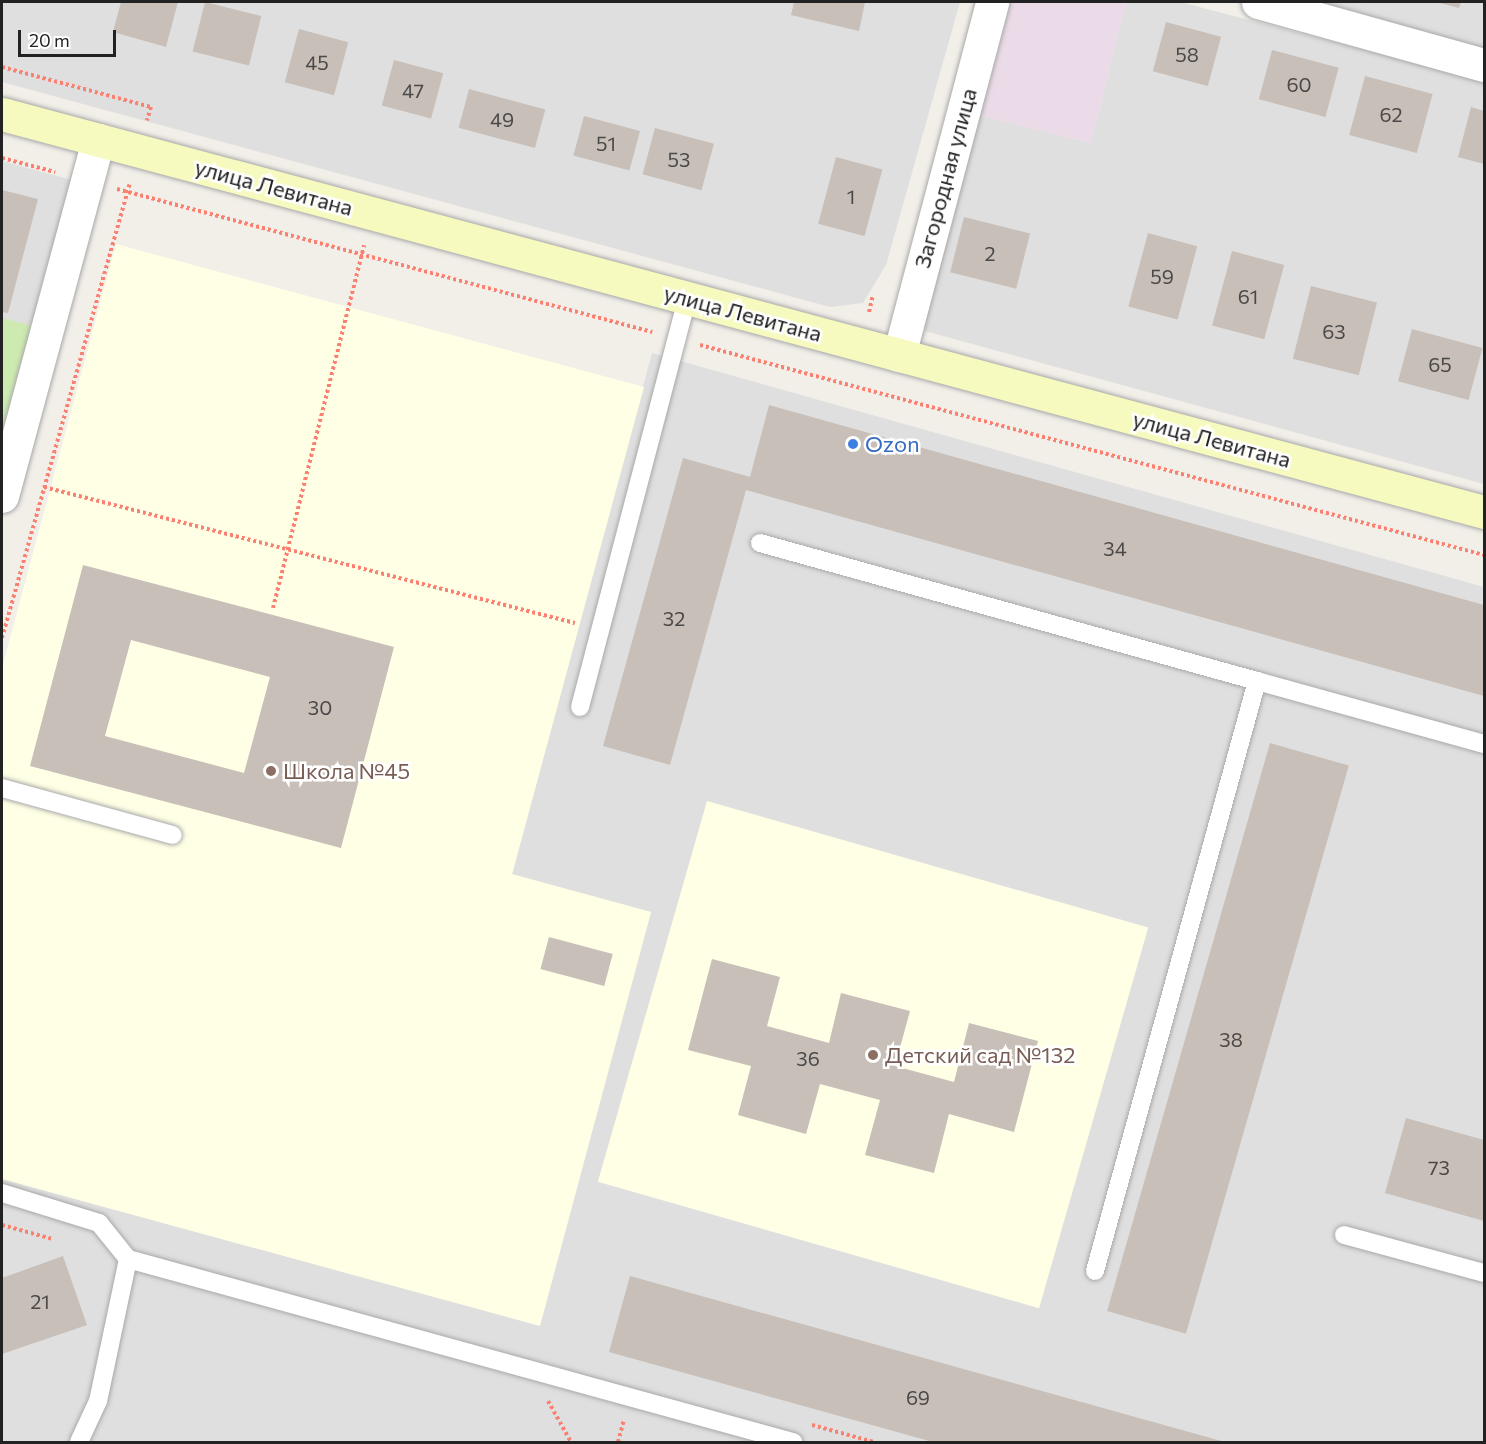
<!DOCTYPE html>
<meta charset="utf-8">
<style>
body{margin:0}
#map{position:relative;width:1486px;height:1444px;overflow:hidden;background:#f2efe9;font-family:Commissioner,sans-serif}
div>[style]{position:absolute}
.residential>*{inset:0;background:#e0dfdf}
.industrial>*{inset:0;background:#ebdbe8}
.education>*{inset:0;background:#ffffe5;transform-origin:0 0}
.grass>*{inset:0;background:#cdebb0}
.building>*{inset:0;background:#c7bfb8;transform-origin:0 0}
.path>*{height:4px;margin-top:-2px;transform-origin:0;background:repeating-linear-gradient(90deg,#fa8072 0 3px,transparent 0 6px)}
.roads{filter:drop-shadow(0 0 2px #a9a9a9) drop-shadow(0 0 2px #a9a9a9)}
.service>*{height:18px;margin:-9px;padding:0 9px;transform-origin:9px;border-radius:9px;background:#fff}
.minor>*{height:33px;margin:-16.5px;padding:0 16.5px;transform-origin:16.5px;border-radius:16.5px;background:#fff}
.secondary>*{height:33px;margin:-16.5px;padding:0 16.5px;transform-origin:16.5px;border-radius:16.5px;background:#f7fabf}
.dots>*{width:16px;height:16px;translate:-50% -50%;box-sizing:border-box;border:3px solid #fff;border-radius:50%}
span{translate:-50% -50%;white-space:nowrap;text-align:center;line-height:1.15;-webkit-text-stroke:5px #fff;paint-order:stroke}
.number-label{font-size:20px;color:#4b4948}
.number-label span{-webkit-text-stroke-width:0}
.street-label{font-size:22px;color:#222}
.shop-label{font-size:22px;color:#366cbe}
.left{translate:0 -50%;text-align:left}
.education-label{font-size:22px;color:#785e54}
.frame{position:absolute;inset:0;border:3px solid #222;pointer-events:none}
.scale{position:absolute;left:18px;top:30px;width:98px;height:27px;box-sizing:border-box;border:3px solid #222;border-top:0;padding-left:8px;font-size:18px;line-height:21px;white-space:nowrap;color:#222;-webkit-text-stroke:4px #fff;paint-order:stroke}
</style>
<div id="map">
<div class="residential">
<div style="clip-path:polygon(2px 2px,960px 2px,886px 265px,863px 303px,830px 307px,2px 82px)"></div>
<div style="clip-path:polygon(1126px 2px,1180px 2px,1484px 81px,1484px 484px,925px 331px,921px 291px,973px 114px,1091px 143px)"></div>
<div style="clip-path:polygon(1305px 2px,1484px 2px,1484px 52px)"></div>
<div style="clip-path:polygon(2px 161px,76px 181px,2px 449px)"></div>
<div style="clip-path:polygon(652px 353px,1484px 587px,1484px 1442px,2px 1442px,2px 1179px,540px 1325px,651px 912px,512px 875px)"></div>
</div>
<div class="industrial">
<div style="clip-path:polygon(1001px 2px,1126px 2px,1091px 143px,973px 114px)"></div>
</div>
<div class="education">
<div style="clip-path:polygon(116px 244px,644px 387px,512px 874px,651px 912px,540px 1326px,2px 1179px,2px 668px)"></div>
<div style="left:707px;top:801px;width:459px;height:396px;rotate:16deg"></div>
</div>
<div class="grass">
<div style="clip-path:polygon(2px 318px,51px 331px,2px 480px)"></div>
</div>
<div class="building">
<div style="clip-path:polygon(121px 2px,178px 2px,166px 47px,113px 32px)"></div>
<div style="left:205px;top:2px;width:58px;height:51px;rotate:14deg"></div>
<div style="clip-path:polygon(794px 2px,865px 2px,859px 31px,791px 15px)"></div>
<div style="clip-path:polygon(1436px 2px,1461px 2px,1459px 8px)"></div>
<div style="left:1166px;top:22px;width:57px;height:51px;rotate:15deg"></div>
<div style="left:299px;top:29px;width:51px;height:55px;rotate:15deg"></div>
<div style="left:1272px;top:50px;width:69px;height:51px;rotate:15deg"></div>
<div style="left:394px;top:60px;width:51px;height:47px;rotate:15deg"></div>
<div style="left:1365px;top:76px;width:70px;height:61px;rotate:15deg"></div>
<div style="left:469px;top:89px;width:79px;height:40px;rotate:15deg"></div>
<div style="clip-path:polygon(1471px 107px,1484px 111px,1484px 164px,1458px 157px)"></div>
<div style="left:584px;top:116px;width:58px;height:41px;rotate:15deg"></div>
<div style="left:655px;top:128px;width:61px;height:48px;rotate:15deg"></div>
<div style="left:836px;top:157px;width:48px;height:69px;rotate:15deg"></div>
<div style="clip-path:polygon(2px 190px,38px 199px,8px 313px,2px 312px)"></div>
<div style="left:964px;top:217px;width:68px;height:57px;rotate:14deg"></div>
<div style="left:1148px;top:233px;width:51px;height:76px;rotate:15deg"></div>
<div style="left:1232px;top:251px;width:54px;height:77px;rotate:15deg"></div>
<div style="left:1311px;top:286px;width:68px;height:75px;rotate:14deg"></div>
<div style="left:1412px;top:329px;width:73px;height:54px;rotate:15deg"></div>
<div style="clip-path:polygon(769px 405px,1484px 605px,1484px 696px,746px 490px,670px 765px,603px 746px,683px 458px,750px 477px)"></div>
<div style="clip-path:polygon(evenodd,83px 565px,394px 647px,341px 848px,30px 766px,83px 565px,131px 640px,270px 677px,244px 773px,105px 736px,131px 640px)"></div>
<div style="left:1270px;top:743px;width:82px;height:591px;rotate:16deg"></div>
<div style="left:549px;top:937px;width:66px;height:33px;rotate:15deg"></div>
<div style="clip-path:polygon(712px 959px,780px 977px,767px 1026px,829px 1043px,841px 993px,910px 1011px,895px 1066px,954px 1082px,969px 1023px,1038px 1041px,1014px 1132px,949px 1114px,934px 1173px,865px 1155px,880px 1100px,820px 1084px,806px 1134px,738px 1115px,751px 1066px,688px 1050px)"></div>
<div style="clip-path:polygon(1406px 1118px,1484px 1140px,1484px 1221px,1385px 1193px)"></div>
<div style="clip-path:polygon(63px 1256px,87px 1325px,2px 1354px,2px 1278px)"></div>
<div style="clip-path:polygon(630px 1276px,1225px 1442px,933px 1442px,609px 1352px)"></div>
</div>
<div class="path">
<div style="left:2px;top:67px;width:154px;rotate:15deg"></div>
<div style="left:151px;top:107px;width:14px;rotate:107deg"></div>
<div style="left:2px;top:158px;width:55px;rotate:14.8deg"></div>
<div style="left:117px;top:189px;width:554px;rotate:14.96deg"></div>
<div style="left:869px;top:312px;width:17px;rotate:-77deg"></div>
<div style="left:700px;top:345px;width:812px;rotate:15deg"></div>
<div style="left:44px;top:487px;width:548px;rotate:14.37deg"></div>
<div style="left:273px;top:608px;width:374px;rotate:-75.9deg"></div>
<div style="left:2px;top:638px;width:474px;rotate:-74.3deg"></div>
<div style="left:2px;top:1225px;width:53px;rotate:15.4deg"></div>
<div style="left:548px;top:1401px;width:47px;rotate:60.7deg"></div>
<div style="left:812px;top:1425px;width:64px;rotate:15.3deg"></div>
<div style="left:618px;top:1442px;width:23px;rotate:-75deg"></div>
</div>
<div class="roads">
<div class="service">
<div style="left:760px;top:543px;width:516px;rotate:15.52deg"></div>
<div style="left:580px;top:707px;width:423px;rotate:-75.3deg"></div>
<div style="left:2px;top:788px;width:177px;rotate:15.4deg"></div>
<div style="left:2px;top:1193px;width:102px;rotate:17.2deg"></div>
<div style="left:99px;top:1223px;width:46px;rotate:51.1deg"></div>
<div style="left:128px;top:1259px;width:145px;rotate:101.9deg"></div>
<div style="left:98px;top:1401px;width:45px;rotate:114.9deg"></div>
<div style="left:1344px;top:1235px;width:145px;rotate:15.2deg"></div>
<div style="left:128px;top:1259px;width:690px;rotate:15.39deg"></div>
<div style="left:1095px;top:1271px;width:612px;rotate:-74.65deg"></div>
<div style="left:1257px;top:681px;width:236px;rotate:15.5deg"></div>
</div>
<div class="minor">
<div style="left:1258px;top:2px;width:235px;rotate:15.6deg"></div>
<div style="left:899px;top:355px;width:365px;rotate:-75.2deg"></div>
<div style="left:2px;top:496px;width:369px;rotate:-74.9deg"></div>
</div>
<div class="secondary">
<div style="left:2px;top:114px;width:1535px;rotate:15.03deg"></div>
</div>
</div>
<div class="dots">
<div style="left:853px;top:444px;background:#3f7fe0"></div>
<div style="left:271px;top:771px;background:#8d6e63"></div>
<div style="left:873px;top:1055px;background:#8d6e63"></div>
</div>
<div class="number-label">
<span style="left:1187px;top:54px">58</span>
<span style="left:317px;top:62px">45</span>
<span style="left:1299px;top:84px">60</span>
<span style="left:413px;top:90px">47</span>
<span style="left:1391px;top:114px">62</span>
<span style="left:502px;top:119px">49</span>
<span style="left:606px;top:143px">51</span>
<span style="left:679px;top:159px">53</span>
<span style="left:851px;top:196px">1</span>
<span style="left:990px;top:253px">2</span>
<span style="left:1162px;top:276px">59</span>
<span style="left:1248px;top:296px">61</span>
<span style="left:1334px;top:331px">63</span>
<span style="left:1440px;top:364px">65</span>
<span style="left:1115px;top:548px">34</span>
<span style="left:674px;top:618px">32</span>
<span style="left:320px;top:707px">30</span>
<span style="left:1231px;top:1039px">38</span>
<span style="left:808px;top:1058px">36</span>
<span style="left:1439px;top:1167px">73</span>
<span style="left:40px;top:1301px">21</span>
<span style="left:918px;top:1397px">69</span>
</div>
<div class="street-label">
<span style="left:945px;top:178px;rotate:-75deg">Загородная улица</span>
<span style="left:274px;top:187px;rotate:15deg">улица Левитана</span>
<span style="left:743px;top:313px;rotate:15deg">улица Левитана</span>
<span style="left:1212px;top:439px;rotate:15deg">улица Левитана</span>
</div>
<div class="shop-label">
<span class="left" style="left:865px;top:444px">Ozon</span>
</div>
<div class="education-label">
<span class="left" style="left:283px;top:771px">Школа №45</span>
<span class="left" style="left:885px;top:1055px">Детский сад №132</span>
</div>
<div class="frame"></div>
<div class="scale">20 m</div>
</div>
